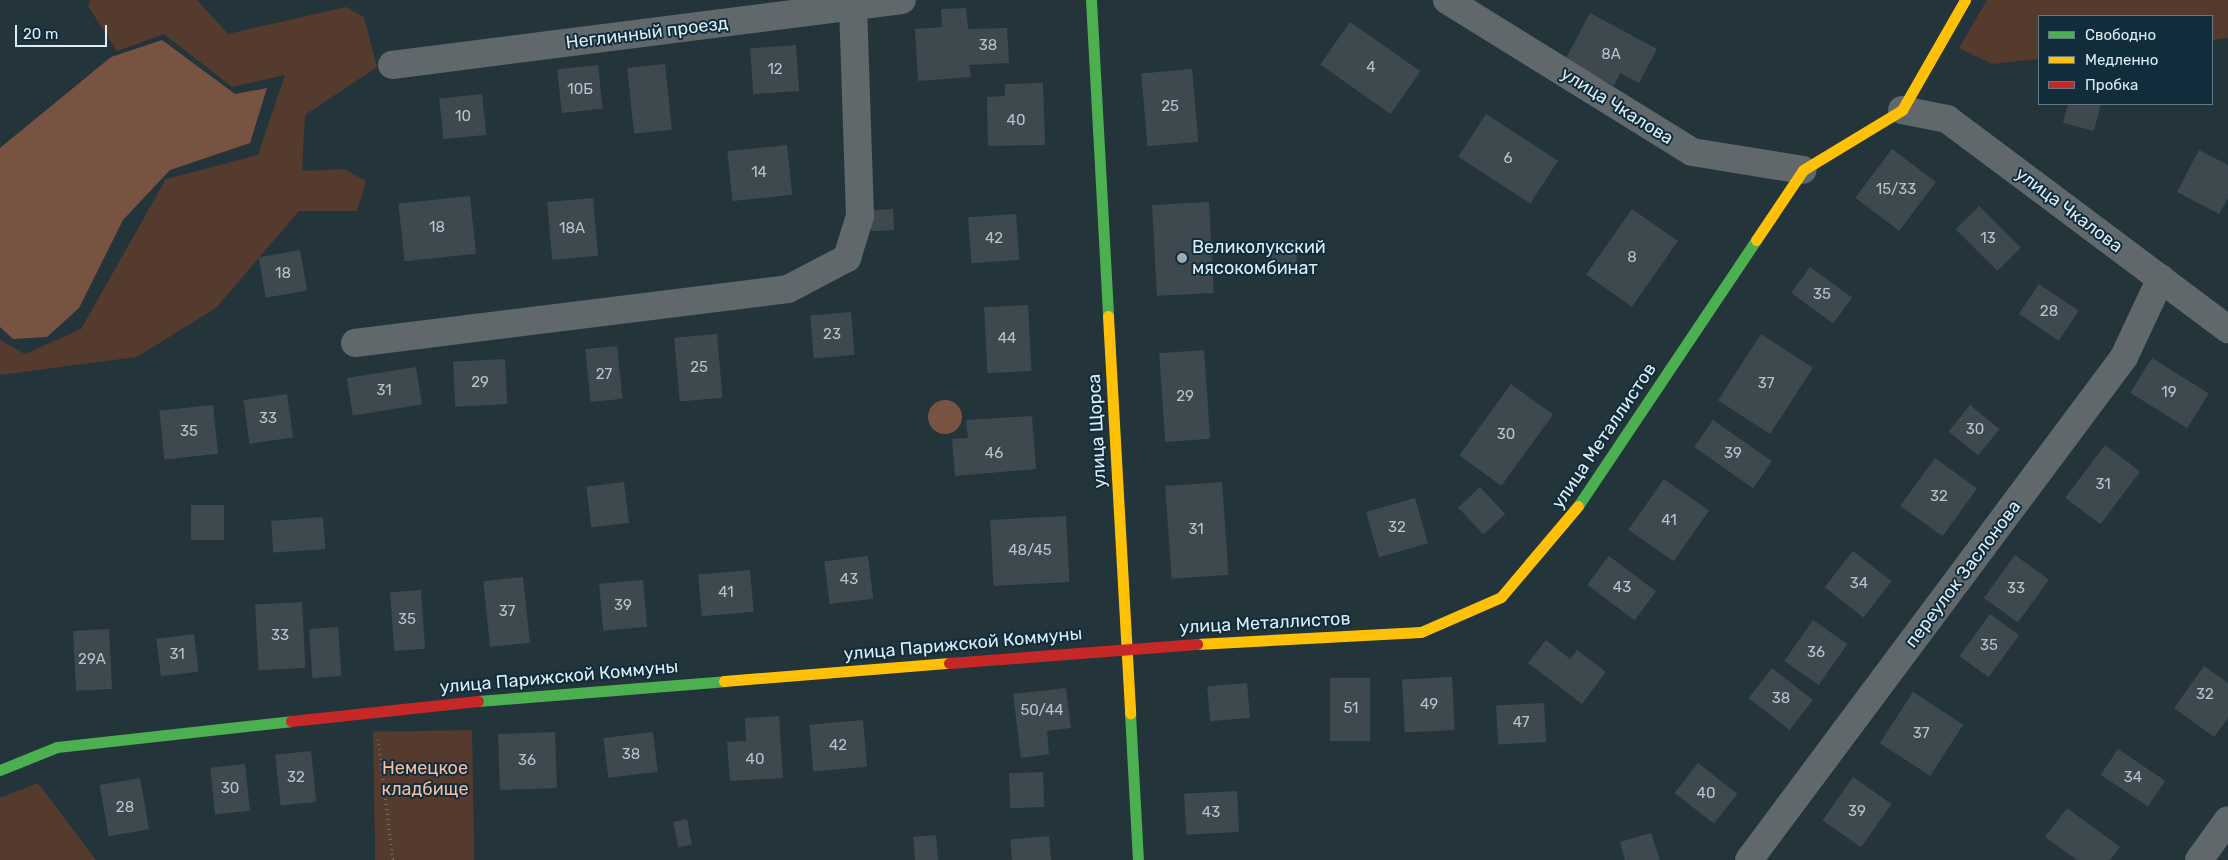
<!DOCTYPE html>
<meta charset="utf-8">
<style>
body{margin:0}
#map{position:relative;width:2228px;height:860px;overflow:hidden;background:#24343b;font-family:Rubik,sans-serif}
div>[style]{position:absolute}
.green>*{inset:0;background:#553a2e;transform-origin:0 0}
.water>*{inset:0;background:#795342}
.round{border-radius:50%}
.building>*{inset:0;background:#3d494f;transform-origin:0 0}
.path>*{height:3px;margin-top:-1.5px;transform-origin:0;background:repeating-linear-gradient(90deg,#667073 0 1px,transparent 0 5px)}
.street>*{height:28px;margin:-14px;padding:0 14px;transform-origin:14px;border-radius:14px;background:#60686c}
.fast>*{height:11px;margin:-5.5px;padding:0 5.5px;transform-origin:5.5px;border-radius:5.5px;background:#4caf50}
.slow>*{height:11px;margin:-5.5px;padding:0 5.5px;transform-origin:5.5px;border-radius:5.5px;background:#ffc107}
.jam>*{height:11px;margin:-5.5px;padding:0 5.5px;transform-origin:5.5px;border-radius:5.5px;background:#c62828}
.dots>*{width:14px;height:14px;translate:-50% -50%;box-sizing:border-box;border:2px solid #112c3a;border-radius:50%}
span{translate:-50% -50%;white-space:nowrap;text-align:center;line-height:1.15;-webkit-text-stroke:4px #112c3a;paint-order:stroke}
.number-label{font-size:15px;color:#b5c4cc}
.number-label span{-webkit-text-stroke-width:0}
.street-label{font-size:18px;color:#ddedf6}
.poi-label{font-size:18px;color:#ddedf6}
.left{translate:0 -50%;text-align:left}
.park-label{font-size:18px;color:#f6bda3}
.legend{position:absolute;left:2038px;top:15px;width:175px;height:90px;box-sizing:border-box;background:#112c3a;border:1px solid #637985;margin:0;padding:6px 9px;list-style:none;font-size:15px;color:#ddedf6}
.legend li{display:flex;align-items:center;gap:10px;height:25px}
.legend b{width:25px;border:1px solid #637985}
.scale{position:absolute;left:15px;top:25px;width:92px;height:22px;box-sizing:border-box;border:2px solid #ddedf6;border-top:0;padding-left:6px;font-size:15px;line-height:18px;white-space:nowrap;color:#ddedf6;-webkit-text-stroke:4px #112c3a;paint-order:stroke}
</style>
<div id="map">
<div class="green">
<div style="clip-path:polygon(90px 0,197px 0,228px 34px,346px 7px,364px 17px,377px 67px,305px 115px,302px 171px,344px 169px,366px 181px,357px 211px,299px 211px,216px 308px,137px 357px,0 375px,0 340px,25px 354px,81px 329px,166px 179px,258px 155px,285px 75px,232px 87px,164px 34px,117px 51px,88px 6px)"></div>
<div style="clip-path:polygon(1987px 0,2228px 0,2228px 38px,2212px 40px,2212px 16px,2039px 16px,2039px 59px,1992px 64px,1959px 48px)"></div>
<div style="left:472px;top:730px;width:130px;height:99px;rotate:89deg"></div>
<div style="clip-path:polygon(38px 783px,96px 860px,0 860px,0 798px)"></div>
</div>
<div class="water">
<div style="clip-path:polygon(162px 40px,235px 94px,267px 88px,250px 143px,170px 170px,123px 220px,79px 308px,47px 337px,13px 339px,0 327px,0 148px,111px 57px)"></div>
<div class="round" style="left:928px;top:400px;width:34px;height:34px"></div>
</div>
<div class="building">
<div style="clip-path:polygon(966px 8px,968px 29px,1007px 28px,1009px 63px,969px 65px,971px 77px,918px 81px,915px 29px,942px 27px,941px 9px)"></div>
<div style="clip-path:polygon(1590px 13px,1657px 49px,1639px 83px,1620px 73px,1614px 86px,1565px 60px)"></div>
<div style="left:1350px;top:22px;width:86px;height:52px;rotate:35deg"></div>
<div style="left:796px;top:45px;width:46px;height:46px;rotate:86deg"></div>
<div style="left:665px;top:64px;width:66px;height:38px;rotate:84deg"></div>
<div style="left:598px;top:65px;width:44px;height:41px;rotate:84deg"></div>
<div style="left:1192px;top:69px;width:73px;height:51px;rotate:85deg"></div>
<div style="clip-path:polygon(1043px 83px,1045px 145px,988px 146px,987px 97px,1005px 96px,1005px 84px)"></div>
<div style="left:482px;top:94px;width:41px;height:43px;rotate:84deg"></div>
<div style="clip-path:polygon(2068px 104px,2101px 104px,2094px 131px,2063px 123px)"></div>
<div style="left:1486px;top:114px;width:86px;height:51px;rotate:33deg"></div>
<div style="left:787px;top:145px;width:50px;height:60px;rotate:84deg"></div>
<div style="left:1892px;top:149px;width:55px;height:61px;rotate:37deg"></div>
<div style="clip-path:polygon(2199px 150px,2228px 165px,2228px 198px,2219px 214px,2177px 192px)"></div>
<div style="left:470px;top:196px;width:58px;height:72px;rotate:84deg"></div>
<div style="left:593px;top:198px;width:58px;height:46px;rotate:85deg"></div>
<div style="left:1209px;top:202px;width:91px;height:57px;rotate:87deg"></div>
<div style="left:1979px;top:206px;width:59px;height:33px;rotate:45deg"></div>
<div style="left:893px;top:209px;width:21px;height:23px;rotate:87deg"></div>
<div style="left:1632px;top:209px;width:56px;height:80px;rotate:35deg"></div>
<div style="left:1016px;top:214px;width:46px;height:48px;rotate:86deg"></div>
<div style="left:1296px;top:240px;width:35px;height:25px;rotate:88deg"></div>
<div style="left:300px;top:250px;width:41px;height:42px;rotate:80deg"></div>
<div style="left:1810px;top:267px;width:52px;height:32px;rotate:36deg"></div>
<div style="left:2039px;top:284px;width:48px;height:36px;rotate:34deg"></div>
<div style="left:1028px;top:305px;width:66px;height:44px;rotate:87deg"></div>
<div style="left:851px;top:312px;width:43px;height:41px;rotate:85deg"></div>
<div style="left:717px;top:334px;width:64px;height:43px;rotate:85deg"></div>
<div style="left:1761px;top:334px;width:62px;height:79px;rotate:33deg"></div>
<div style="left:617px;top:346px;width:53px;height:32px;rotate:84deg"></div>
<div style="left:1204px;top:350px;width:89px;height:45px;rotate:86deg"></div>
<div style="left:2152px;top:358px;width:67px;height:41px;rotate:32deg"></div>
<div style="left:505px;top:359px;width:45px;height:52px;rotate:87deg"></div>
<div style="left:416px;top:367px;width:38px;height:70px;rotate:81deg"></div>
<div style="left:1511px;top:384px;width:52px;height:88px;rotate:36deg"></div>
<div style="left:287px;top:394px;width:44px;height:44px;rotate:82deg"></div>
<div style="left:213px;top:405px;width:49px;height:54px;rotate:84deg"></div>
<div style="left:1970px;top:405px;width:38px;height:34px;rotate:39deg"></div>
<div style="clip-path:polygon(1032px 416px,1036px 469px,955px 476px,952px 439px,968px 438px,966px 420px)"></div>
<div style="left:1713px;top:420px;width:72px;height:33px;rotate:35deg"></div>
<div style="left:2105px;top:445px;width:44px;height:66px;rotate:37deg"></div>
<div style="left:1935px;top:458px;width:52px;height:59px;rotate:36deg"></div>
<div style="left:1664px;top:479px;width:55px;height:62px;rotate:35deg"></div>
<div style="left:624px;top:482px;width:41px;height:38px;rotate:83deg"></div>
<div style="left:1222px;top:482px;width:93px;height:57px;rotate:86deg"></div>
<div style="left:1480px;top:487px;width:37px;height:30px;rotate:47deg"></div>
<div style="left:1415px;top:498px;width:47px;height:51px;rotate:74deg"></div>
<div style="left:191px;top:505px;width:33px;height:35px"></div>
<div style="left:1066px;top:516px;width:66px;height:76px;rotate:87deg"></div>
<div style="left:323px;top:517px;width:32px;height:52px;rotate:86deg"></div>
<div style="left:1853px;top:551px;width:49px;height:46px;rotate:38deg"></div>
<div style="left:2015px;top:555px;width:42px;height:53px;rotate:36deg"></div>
<div style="left:868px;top:556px;width:43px;height:44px;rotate:83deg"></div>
<div style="left:1609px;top:556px;width:59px;height:36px;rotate:37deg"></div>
<div style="left:750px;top:570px;width:42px;height:52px;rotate:85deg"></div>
<div style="left:523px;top:577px;width:66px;height:40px;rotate:84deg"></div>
<div style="left:643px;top:580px;width:47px;height:44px;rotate:85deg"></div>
<div style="left:421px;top:590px;width:59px;height:31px;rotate:86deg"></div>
<div style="left:302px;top:602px;width:66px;height:47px;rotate:87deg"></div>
<div style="left:1990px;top:614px;width:36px;height:52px;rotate:36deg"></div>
<div style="left:1813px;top:620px;width:42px;height:50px;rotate:35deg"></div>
<div style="left:338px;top:627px;width:49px;height:29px;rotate:86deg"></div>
<div style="left:109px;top:629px;width:60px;height:36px;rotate:87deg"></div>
<div style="left:194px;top:634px;width:38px;height:38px;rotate:83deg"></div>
<div style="clip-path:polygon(1546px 640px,1570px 659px,1577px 650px,1606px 672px,1582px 704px,1528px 663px)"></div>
<div style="clip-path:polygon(2204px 666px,2228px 683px,2228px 718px,2214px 737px,2174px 708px)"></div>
<div style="left:1772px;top:668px;width:52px;height:38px;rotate:38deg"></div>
<div style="left:1452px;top:677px;width:53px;height:50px;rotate:87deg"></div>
<div style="left:1330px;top:678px;width:40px;height:63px"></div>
<div style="left:1247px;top:683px;width:35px;height:40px;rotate:85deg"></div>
<div style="clip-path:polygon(1066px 688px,1071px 728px,1047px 731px,1049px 754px,1021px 758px,1013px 694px)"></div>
<div style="left:1913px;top:692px;width:60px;height:61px;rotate:33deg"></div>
<div style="left:1544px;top:703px;width:39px;height:48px;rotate:87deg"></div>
<div style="clip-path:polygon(779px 716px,783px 778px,730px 781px,727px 742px,746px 741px,745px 718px)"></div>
<div style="left:863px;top:720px;width:47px;height:54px;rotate:85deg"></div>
<div style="left:555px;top:732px;width:56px;height:57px;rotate:88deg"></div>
<div style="left:653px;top:732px;width:40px;height:50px;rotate:83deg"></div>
<div style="left:2118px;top:749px;width:57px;height:31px;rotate:34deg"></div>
<div style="left:311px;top:751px;width:51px;height:36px;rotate:84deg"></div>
<div style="left:1698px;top:763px;width:50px;height:38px;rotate:38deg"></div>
<div style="left:245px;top:764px;width:47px;height:35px;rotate:84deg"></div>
<div style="left:1043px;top:772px;width:35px;height:34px;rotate:88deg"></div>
<div style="left:1853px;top:777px;width:47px;height:53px;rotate:35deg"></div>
<div style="left:140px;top:778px;width:52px;height:41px;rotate:80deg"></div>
<div style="left:1237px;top:791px;width:41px;height:53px;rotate:87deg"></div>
<div style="clip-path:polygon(2067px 808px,2120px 847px,2110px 860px,2077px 860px,2045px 837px)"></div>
<div style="left:687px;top:819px;width:26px;height:14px;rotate:79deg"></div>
<div style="clip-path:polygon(1651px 833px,1660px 860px,1625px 860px,1620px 842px)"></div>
<div style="left:936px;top:835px;width:25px;height:23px;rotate:85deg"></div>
<div style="left:1049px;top:836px;width:24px;height:39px;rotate:85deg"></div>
</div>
<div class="path">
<div style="left:378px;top:739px;width:122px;rotate:82.9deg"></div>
</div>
<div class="street">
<div style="left:1447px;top:0;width:288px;rotate:31.8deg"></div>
<div style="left:1692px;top:152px;width:112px;rotate:9.2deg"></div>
<div style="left:392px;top:65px;width:514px;rotate:-7.26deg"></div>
<div style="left:1902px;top:110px;width:46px;rotate:11.3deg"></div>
<div style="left:1947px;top:119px;width:351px;rotate:36.8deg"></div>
<div style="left:355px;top:343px;width:436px;rotate:-7.1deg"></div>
<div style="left:788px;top:289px;width:67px;rotate:-27.7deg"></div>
<div style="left:847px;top:258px;width:44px;rotate:-72.8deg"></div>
<div style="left:860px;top:216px;width:210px;rotate:-91.9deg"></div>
<div style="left:1749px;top:860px;width:627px;rotate:-53.29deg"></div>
<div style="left:2124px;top:357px;width:87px;rotate:-64.9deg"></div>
<div style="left:2199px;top:860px;width:49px;rotate:-54.1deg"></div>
</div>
<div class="fast">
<div style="left:1091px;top:0;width:316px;rotate:86.9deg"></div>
<div style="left:1578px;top:506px;width:320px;rotate:-56.2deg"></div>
<div style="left:478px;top:701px;width:247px;rotate:-4.6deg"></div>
<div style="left:1130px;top:713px;width:147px;rotate:86.9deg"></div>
<div style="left:0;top:770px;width:61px;rotate:-22deg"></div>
<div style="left:57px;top:747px;width:235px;rotate:-6.3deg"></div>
</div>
<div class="slow">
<div style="left:1756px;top:240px;width:84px;rotate:-56.1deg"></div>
<div style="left:1803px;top:170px;width:116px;rotate:-31.2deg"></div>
<div style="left:1902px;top:110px;width:127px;rotate:-60.2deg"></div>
<div style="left:1108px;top:316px;width:398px;rotate:86.8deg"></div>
<div style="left:1197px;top:644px;width:224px;rotate:-3.1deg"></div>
<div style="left:1421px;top:632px;width:87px;rotate:-23.6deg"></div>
<div style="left:1501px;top:597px;width:119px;rotate:-49.8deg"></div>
<div style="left:724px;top:681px;width:226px;rotate:-4.6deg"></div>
</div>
<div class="jam">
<div style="left:949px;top:663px;width:249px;rotate:-4.4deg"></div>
<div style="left:291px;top:721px;width:188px;rotate:-6.1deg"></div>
</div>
<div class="dots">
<div style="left:1182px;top:258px;background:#9cacb5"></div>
</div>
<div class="number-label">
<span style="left:988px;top:46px">38</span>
<span style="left:1611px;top:55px">8А</span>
<span style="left:1371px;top:68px">4</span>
<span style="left:775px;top:70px">12</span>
<span style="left:580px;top:90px">10Б</span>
<span style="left:1170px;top:107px">25</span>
<span style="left:463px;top:117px">10</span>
<span style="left:1016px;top:121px">40</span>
<span style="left:1508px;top:159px">6</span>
<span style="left:759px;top:173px">14</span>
<span style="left:1896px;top:190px">15/33</span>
<span style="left:437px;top:228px">18</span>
<span style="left:572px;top:229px">18А</span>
<span style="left:994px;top:239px">42</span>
<span style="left:1988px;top:239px">13</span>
<span style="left:1632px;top:258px">8</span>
<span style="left:283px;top:274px">18</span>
<span style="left:1822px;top:295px">35</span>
<span style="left:2049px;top:312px">28</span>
<span style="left:832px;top:335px">23</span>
<span style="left:1007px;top:339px">44</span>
<span style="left:699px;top:368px">25</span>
<span style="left:604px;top:375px">27</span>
<span style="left:480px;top:383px">29</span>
<span style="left:1766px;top:384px">37</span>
<span style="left:384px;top:391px">31</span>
<span style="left:2169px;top:393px">19</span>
<span style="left:1185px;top:397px">29</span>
<span style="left:268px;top:419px">33</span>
<span style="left:1975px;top:430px">30</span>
<span style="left:189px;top:432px">35</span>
<span style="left:1506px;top:435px">30</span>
<span style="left:994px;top:454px">46</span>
<span style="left:1733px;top:454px">39</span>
<span style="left:2103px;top:485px">31</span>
<span style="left:1939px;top:497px">32</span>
<span style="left:1669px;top:521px">41</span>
<span style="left:1397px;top:528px">32</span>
<span style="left:1196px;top:530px">31</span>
<span style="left:1030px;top:551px">48/45</span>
<span style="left:849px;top:580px">43</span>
<span style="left:1859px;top:584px">34</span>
<span style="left:1622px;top:588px">43</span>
<span style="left:2016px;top:589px">33</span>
<span style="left:726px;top:593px">41</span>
<span style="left:623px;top:606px">39</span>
<span style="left:507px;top:612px">37</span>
<span style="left:407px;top:620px">35</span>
<span style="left:280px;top:636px">33</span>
<span style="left:1989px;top:646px">35</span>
<span style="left:1816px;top:653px">36</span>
<span style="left:177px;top:655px">31</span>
<span style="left:92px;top:660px">29А</span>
<span style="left:2205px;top:695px">32</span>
<span style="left:1781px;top:699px">38</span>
<span style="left:1429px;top:705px">49</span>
<span style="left:1351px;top:709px">51</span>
<span style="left:1042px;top:711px">50/44</span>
<span style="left:1521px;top:723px">47</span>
<span style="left:1921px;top:734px">37</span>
<span style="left:838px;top:746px">42</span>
<span style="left:631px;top:755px">38</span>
<span style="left:755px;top:760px">40</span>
<span style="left:527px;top:761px">36</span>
<span style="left:296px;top:778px">32</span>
<span style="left:2133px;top:778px">34</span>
<span style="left:230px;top:789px">30</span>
<span style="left:1706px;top:794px">40</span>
<span style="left:125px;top:808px">28</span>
<span style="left:1857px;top:812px">39</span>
<span style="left:1211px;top:813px">43</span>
</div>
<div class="street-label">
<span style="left:647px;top:33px;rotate:-7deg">Неглинный проезд</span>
<span style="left:1617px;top:106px;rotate:32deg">улица Чкалова</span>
<span style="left:2069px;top:210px;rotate:37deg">улица Чкалова</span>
<span style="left:1097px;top:431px;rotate:-93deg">улица Щорса</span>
<span style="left:1604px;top:436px;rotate:-56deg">улица Металлистов</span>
<span style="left:1963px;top:574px;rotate:-53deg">переулок Заслонова</span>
<span style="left:1265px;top:623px;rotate:-3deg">улица Металлистов</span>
<span style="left:963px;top:644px;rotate:-5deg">улица Парижской Коммуны</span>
<span style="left:559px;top:677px;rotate:-5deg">улица Парижской Коммуны</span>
</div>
<div class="poi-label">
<span class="left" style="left:1192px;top:258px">Великолукский<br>мясокомбинат</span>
</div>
<div class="park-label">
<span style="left:425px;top:779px">Немецкое<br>кладбище</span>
</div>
<ul class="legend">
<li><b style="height:6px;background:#4caf50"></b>Свободно</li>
<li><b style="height:6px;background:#ffc107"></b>Медленно</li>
<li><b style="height:6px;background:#c62828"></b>Пробка</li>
</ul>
<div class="scale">20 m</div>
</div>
